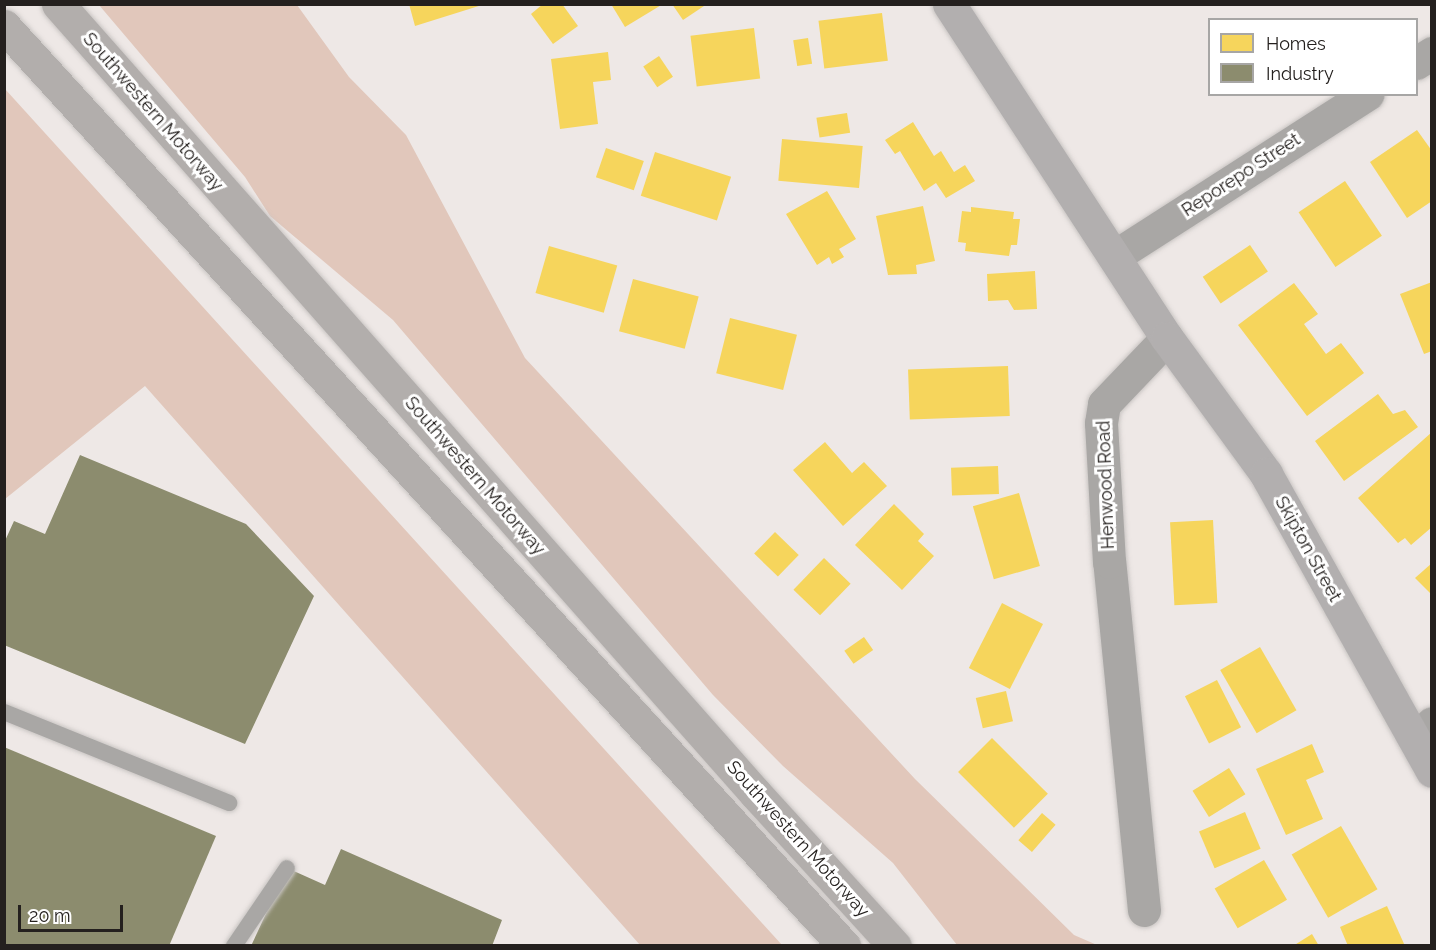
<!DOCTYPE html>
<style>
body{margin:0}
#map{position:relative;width:1436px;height:950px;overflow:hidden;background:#eee8e6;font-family:Raleway,sans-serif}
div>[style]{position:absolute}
.green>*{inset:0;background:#e1c7bb}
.homes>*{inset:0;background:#f6d55c;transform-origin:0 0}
.industry>*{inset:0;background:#8c8c6e}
.roads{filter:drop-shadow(0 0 2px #c9c5c3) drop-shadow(0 0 2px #c9c5c3)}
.service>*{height:16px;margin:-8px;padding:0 8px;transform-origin:8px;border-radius:8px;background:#a9a7a5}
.minor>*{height:33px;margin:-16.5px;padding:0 16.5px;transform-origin:16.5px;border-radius:16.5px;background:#a9a7a5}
.secondary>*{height:33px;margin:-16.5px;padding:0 16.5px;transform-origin:16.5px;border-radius:16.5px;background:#b2afaf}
.motorway>*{height:33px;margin:-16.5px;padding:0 16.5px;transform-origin:16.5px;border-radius:16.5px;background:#b2aeac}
span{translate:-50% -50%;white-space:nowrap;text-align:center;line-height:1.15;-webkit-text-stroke:6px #fff;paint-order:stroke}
.street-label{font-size:18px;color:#24201e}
.frame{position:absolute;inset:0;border:6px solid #24201e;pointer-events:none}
.legend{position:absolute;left:1208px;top:18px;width:210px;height:78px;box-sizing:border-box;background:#fff;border:2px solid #a7a6a5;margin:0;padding:8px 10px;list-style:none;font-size:18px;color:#24201e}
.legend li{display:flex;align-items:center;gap:12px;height:30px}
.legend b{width:30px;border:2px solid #a7a6a5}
.scale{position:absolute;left:18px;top:905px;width:105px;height:27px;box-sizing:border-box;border:3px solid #24201e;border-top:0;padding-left:8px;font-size:18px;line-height:21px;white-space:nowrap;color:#24201e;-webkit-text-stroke:4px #fff;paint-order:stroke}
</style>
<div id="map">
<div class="green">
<div style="clip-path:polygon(99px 5px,297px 5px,349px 77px,406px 135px,525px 358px,915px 779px,1074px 935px,1097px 945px,957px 945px,893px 863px,783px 766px,713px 695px,393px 320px,270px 216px,245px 177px)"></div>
<div style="clip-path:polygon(5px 89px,782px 945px,640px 945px,145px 386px,5px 499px)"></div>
</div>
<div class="homes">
<div style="clip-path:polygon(409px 4px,482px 4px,482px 5px,415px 26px)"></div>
<div style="clip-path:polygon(543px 4px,562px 4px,578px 26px,553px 44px,531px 14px)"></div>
<div style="clip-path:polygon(611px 4px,663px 4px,625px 27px)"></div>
<div style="clip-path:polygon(672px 4px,707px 4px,683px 20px)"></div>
<div style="left:882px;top:13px;width:48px;height:64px;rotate:83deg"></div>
<div style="left:754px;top:28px;width:51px;height:64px;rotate:83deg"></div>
<div style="left:808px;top:38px;width:26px;height:15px;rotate:81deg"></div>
<div style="clip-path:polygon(608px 52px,611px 80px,593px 82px,598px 124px,560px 129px,551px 59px)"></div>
<div style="left:659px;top:56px;width:25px;height:19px;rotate:56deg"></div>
<div style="left:847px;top:113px;width:20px;height:31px;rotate:81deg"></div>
<div style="clip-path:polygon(913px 122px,934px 156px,941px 151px,954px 172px,965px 165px,975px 181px,946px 198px,936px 183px,924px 191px,900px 151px,895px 154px,885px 140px)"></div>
<div style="clip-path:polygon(1417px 130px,1432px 151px,1432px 201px,1407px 218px,1370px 162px)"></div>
<div style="left:782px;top:139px;width:81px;height:42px;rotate:5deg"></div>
<div style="left:606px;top:148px;width:40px;height:31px;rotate:19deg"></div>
<div style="left:655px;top:152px;width:80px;height:46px;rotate:18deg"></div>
<div style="left:1345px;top:181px;width:66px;height:56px;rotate:56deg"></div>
<div style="clip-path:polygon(827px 191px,856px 239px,839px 249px,844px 257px,832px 264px,829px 257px,817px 265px,786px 214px)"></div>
<div style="clip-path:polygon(923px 206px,935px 261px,916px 265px,917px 274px,888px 275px,876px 216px)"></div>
<div style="clip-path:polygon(971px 207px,1014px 212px,1013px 219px,1020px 219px,1017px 245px,1011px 245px,1009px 256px,965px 251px,966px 243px,958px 242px,962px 211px,971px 212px)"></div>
<div style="left:1250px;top:245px;width:32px;height:57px;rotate:56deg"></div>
<div style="left:549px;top:246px;width:71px;height:49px;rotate:16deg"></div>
<div style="clip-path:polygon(1035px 271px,1037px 309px,1014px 310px,1008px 300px,988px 301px,987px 274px)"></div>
<div style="left:633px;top:279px;width:68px;height:54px;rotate:15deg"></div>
<div style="clip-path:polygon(1432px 282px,1432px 351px,1424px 354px,1400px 294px)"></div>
<div style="clip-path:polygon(1294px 283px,1318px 314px,1304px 324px,1326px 354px,1341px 343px,1364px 373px,1307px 416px,1238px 325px)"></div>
<div style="left:730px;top:318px;width:69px;height:57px;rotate:14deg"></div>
<div style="left:1008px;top:366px;width:50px;height:100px;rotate:88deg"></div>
<div style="clip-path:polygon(1378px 394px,1393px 414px,1405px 410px,1418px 427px,1344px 481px,1315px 441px)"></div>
<div style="clip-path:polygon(1432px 432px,1432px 527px,1411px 545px,1405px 538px,1398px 543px,1358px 498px)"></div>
<div style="clip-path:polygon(825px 442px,852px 473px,864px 462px,887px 486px,843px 526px,793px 470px)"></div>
<div style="left:998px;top:466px;width:28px;height:47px;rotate:88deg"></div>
<div style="left:1019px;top:493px;width:76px;height:48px;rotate:74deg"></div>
<div style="clip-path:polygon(894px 504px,924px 534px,918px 541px,934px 556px,902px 590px,855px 545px)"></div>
<div style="left:1213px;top:520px;width:83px;height:43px;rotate:87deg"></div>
<div style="left:775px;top:532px;width:33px;height:30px;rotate:44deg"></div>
<div style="left:824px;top:558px;width:37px;height:44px;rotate:44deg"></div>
<div style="clip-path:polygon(1432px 563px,1432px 595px,1415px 578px)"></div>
<div style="left:1002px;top:603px;width:46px;height:73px;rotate:27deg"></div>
<div style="left:864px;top:637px;width:16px;height:24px;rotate:55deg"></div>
<div style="left:1260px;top:647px;width:73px;height:46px;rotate:60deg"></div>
<div style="left:1217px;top:680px;width:53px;height:36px;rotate:63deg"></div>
<div style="left:1006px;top:691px;width:31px;height:31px;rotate:77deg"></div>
<div style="left:992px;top:738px;width:79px;height:48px;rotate:45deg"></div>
<div style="clip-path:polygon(1312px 744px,1324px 772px,1306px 780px,1323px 819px,1286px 835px,1256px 769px)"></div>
<div style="left:1229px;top:768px;width:31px;height:43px;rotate:58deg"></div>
<div style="left:1245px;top:812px;width:40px;height:50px;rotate:67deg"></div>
<div style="left:1042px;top:813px;width:18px;height:36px;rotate:41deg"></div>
<div style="left:1341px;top:826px;width:73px;height:57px;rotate:60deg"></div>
<div style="left:1264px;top:860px;width:46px;height:57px;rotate:60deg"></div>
<div style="clip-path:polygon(1387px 906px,1405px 946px,1348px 946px,1340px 927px)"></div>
<div style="clip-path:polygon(1312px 934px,1319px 946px,1293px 946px)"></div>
</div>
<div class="industry">
<div style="clip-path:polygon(80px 455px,246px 524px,314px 596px,245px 744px,4px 645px,4px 543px,14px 521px,45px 534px)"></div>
<div style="clip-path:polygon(4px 747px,216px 836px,169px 946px,4px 946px)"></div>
<div style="clip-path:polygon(341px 849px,502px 920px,492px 946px,251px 946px,287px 868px,325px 885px)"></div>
</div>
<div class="roads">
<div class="service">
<div style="left:4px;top:712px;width:243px;rotate:22deg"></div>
<div style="left:234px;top:946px;width:94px;rotate:-55.8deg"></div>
</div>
<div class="minor">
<div style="left:1416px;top:63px;width:19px;rotate:-32deg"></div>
<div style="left:1115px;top:256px;width:300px;rotate:-32.7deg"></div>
<div style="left:1415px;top:739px;width:23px;rotate:-43deg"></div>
<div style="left:1144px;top:910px;width:350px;rotate:-95.7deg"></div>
<div style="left:1109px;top:562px;width:139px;rotate:-93.3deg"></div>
<div style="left:1101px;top:423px;width:19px;rotate:-81deg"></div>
<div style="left:1104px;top:404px;width:91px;rotate:-46.3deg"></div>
</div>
<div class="secondary">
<div style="left:949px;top:4px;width:399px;rotate:56.9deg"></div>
<div style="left:1167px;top:338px;width:168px;rotate:53.9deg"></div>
<div style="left:1266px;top:474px;width:340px;rotate:60.8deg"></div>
</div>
<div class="motorway">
<div style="left:58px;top:4px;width:1054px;rotate:48.54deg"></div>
<div style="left:756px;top:794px;width:206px;rotate:47.6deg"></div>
<div style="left:4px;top:26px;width:1246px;rotate:47.6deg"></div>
</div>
</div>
<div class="street-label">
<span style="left:153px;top:112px;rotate:49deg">Southwestern Motorway</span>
<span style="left:1241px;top:175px;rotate:-33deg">Reporepo Street</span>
<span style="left:475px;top:476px;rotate:49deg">Southwestern Motorway</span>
<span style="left:1106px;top:485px;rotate:-92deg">Henwood Road</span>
<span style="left:1308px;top:549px;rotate:61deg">Skipton Street</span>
<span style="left:798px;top:839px;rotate:48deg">Southwestern Motorway</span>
</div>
<div class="frame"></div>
<ul class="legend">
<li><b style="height:16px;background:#f6d55c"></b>Homes</li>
<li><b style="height:16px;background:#8c8c6e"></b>Industry</li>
</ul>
<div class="scale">20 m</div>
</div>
